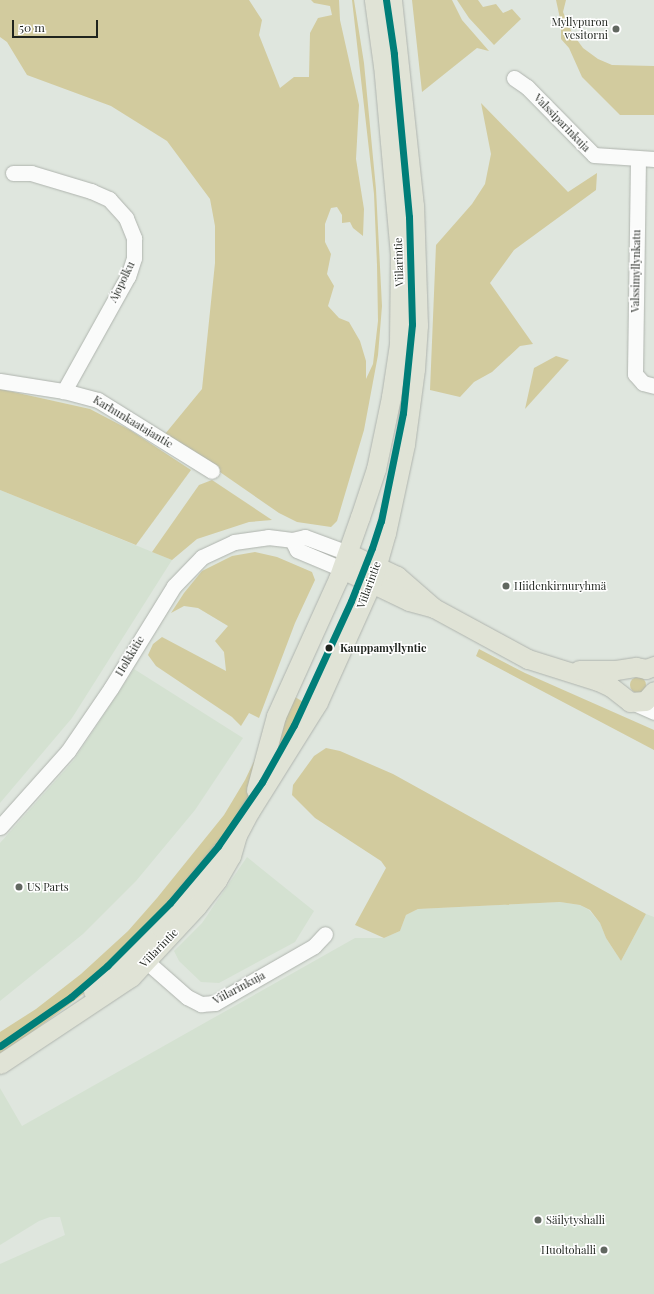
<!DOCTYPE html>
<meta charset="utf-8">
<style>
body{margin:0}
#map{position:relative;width:654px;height:1294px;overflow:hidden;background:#dfe6de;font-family:"Playfair Display",serif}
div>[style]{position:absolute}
.built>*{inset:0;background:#d4e1d1}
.green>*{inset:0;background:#d2cb9e}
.round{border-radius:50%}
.roads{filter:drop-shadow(0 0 1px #afb4ae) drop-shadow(0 0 1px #afb4ae)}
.minor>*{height:15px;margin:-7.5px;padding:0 7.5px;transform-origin:7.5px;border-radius:7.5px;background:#fafbfa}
.major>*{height:19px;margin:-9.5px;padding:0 9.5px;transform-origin:9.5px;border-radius:9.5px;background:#e0e3d6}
.rail-1>*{height:7px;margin:-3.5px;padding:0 3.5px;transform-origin:3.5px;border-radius:3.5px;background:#007e79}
.dots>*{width:11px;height:11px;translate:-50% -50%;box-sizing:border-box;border:2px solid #fff;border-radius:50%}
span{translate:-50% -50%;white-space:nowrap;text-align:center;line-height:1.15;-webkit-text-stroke:3px #fff;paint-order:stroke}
.poi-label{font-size:11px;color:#1f241e}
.right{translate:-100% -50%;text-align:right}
.left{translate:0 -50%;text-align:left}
.street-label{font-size:11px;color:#1f241e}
.stop-label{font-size:11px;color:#1f241e;font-weight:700}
.scale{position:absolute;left:12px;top:20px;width:86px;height:18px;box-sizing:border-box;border:2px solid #1f241e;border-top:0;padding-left:5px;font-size:12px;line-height:14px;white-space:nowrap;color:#1f241e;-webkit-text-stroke:3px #fff;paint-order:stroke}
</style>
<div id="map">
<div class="built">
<div style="clip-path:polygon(0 490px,172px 560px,72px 718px,0 803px)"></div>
<div style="clip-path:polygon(134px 669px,243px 738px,195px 810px,136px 881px,83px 934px,0 1001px,0 843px,74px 760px)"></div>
<div style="clip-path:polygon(247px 857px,314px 911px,295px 942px,219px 983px,201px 982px,179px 961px,174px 951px,202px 923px)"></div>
<div style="clip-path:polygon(560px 902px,580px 905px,589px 910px,600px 923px,606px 938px,621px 961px,646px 914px,654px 917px,654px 1294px,0 1294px,0 1264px,65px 1235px,60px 1217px,50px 1217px,39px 1221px,0 1245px,0 1088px,22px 1126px,355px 938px,384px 938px,400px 931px,406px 915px,418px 909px)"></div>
</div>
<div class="green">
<div style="clip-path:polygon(0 0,249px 0,262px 20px,259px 35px,280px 88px,294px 77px,309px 77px,310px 33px,318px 18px,332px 15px,330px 6px,314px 3px,311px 0,339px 0,340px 20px,359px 105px,356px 159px,364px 209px,363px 236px,353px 228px,350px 222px,342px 223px,342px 215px,337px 207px,331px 208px,325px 224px,325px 242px,331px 254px,327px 274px,334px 286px,328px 306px,339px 318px,349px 322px,360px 341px,366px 361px,366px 379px,373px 364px,378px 321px,377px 265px,374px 194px,352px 0,354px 0,364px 63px,376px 189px,382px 306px,378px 355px,364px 430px,337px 521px,331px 527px,297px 522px,279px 513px,165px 434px,202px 389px,215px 263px,215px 226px,210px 199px,167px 141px,111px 106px,27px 75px,7px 42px,0 37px)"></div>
<div style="clip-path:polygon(412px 0,452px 0,462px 20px,489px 51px,477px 48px,422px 92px)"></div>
<div style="clip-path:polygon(457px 0,478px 0,483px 7px,496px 4px,503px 13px,512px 9px,521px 19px,494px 45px,469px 18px)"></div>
<div style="clip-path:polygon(556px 0,566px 0,563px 12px,572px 33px,583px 48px,598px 59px,612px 65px,654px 66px,654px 115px,620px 115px,582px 77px,569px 48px,561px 39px,561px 23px)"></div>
<div style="clip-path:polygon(481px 103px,568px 192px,597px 173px,596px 190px,514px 250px,490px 283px,533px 344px,520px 346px,492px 372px,474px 382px,460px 397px,430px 390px,436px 245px,472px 204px,485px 184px,491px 154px)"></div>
<div style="clip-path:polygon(556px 356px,569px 360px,525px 409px,534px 368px)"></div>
<div style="clip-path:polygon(0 389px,90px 409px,130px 430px,191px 470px,136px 545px,0 490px)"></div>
<div style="clip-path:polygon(212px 480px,272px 520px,249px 522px,197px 539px,172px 560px,152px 552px,199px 485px)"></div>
<div style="clip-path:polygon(255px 552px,277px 557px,312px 572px,315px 580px,295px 623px,259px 718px,249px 713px,241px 726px,232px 717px,156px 666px,148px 655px,153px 644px,162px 637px,226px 671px,224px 652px,215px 641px,228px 626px,198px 608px,184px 606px,171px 613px,184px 593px,202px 571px,232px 556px)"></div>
<div style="clip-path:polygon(479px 649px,525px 673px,654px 730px,654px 750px,476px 656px)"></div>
<div class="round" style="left:630px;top:677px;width:16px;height:16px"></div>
<div style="clip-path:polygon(295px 697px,312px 707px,270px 766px,276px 732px)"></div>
<div style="clip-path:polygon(326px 748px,340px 751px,393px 774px,646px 914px,621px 961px,606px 938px,600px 923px,590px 910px,580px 905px,560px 902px,418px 909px,406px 915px,400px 931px,384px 938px,355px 925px,386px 868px,381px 861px,315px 818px,292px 795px,293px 785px,314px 756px)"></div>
<div style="clip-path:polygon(258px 753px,258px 775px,239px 821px,202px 869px,86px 992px,0 1056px,0 1032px,36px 1009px,81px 974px,128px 931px,157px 898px,224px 815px,245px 780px)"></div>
</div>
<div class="roads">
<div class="minor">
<div style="left:514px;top:78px;width:16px;rotate:35deg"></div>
<div style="left:527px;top:87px;width:95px;rotate:45.4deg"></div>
<div style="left:594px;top:155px;width:60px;rotate:3.8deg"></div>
<div style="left:638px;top:159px;width:215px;rotate:90.8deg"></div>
<div style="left:635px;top:374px;width:12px;rotate:48deg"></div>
<div style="left:643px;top:383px;width:11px;rotate:15deg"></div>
<div style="left:13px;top:173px;width:18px"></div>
<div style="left:31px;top:173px;width:63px;rotate:16.7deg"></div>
<div style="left:91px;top:191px;width:20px;rotate:24deg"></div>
<div style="left:109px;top:199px;width:25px;rotate:48deg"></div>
<div style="left:126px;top:218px;width:22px;rotate:68deg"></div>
<div style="left:134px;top:238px;width:20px;rotate:90deg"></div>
<div style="left:134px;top:258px;width:19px;rotate:108deg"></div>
<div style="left:128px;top:276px;width:132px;rotate:119.1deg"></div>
<div style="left:0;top:381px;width:65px;rotate:8.9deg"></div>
<div style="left:64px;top:391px;width:35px;rotate:15deg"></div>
<div style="left:98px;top:400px;width:134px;rotate:31.9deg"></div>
<div style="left:292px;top:540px;width:11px;rotate:63deg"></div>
<div style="left:297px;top:550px;width:49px;rotate:22.9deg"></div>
<div style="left:634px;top:703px;width:22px;rotate:24deg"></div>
<div style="left:0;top:827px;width:102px;rotate:-48.2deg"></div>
<div style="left:68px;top:751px;width:76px;rotate:-55.7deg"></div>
<div style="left:111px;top:688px;width:120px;rotate:-58.3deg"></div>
<div style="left:174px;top:586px;width:40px;rotate:-46deg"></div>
<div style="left:202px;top:557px;width:35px;rotate:-25deg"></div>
<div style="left:234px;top:542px;width:34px;rotate:-8deg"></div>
<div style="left:268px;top:537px;width:24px;rotate:7deg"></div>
<div style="left:292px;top:540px;width:13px;rotate:-13deg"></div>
<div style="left:305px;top:537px;width:46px;rotate:20.4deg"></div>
<div style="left:138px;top:954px;width:65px;rotate:41.3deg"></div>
<div style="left:187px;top:997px;width:16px;rotate:27deg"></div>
<div style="left:201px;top:1004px;width:14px;rotate:-4deg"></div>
<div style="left:215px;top:1003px;width:114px;rotate:-29.9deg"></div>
<div style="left:314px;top:946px;width:16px;rotate:-47deg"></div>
</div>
<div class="major">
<div style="left:348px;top:553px;width:54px;rotate:25.1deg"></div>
<div style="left:397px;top:576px;width:49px;rotate:40.9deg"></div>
<div style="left:434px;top:608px;width:107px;rotate:28.5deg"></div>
<div style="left:528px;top:659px;width:73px;rotate:17.4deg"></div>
<div style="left:598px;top:681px;width:14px;rotate:25deg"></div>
<div style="left:611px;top:687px;width:24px;rotate:38deg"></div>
<div style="left:630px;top:702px;width:15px;rotate:-4deg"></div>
<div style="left:645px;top:701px;width:13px;rotate:-48deg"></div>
<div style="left:342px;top:569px;width:74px;rotate:25.5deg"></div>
<div style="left:409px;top:601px;width:24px;rotate:15deg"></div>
<div style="left:579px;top:670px;width:37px"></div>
<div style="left:616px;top:670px;width:20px;rotate:-9deg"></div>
<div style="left:636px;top:667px;width:10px;rotate:11deg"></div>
<div style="left:646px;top:669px;width:9px;rotate:-21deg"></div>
<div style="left:256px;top:790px;width:77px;rotate:-74.9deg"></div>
<div style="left:276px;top:716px;width:150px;rotate:-65.7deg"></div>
<div style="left:338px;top:579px;width:66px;rotate:-70.5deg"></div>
<div style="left:360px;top:517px;width:51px;rotate:-71.6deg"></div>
<div style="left:376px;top:469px;width:74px;rotate:-78.2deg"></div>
<div style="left:391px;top:397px;width:54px;rotate:-81.4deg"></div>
<div style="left:399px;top:344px;width:89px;rotate:-89.4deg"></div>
<div style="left:400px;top:255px;width:190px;rotate:-95.1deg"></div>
<div style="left:383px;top:66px;width:67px;rotate:-97.8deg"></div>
<div style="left:93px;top:991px;width:93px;rotate:-43.7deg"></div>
<div style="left:160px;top:927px;width:104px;rotate:-50.8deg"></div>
<div style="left:0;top:1064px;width:157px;rotate:-33.6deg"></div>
<div style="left:131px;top:977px;width:97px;rotate:-47.1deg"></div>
<div style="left:197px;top:906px;width:33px;rotate:-52deg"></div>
<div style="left:217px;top:880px;width:28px;rotate:-60deg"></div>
<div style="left:231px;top:856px;width:22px;rotate:-74deg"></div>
<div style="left:237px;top:835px;width:27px;rotate:-62deg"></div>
<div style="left:250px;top:811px;width:128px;rotate:-58deg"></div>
<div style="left:318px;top:702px;width:132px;rotate:-65.8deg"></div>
<div style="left:372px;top:582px;width:51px;rotate:-74.1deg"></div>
<div style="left:386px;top:533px;width:91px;rotate:-77.9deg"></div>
<div style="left:405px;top:444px;width:76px;rotate:-82.4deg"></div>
<div style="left:415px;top:369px;width:44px;rotate:-86.1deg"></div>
<div style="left:418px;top:325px;width:119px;rotate:-91.9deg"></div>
<div style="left:414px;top:206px;width:207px;rotate:-96.1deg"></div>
</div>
</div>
<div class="rail-1">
<div style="left:0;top:1046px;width:86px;rotate:-34.6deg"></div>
<div style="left:71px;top:997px;width:48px;rotate:-40.7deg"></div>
<div style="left:107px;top:966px;width:89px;rotate:-45deg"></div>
<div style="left:170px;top:903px;width:75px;rotate:-49.9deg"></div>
<div style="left:218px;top:846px;width:78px;rotate:-55.5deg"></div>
<div style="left:262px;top:782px;width:65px;rotate:-60.7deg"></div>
<div style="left:294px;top:725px;width:136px;rotate:-65.3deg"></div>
<div style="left:351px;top:601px;width:57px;rotate:-68.4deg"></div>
<div style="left:372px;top:548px;width:28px;rotate:-72deg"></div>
<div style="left:381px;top:521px;width:110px;rotate:-78.5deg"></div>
<div style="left:403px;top:413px;width:89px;rotate:-84.2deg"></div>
<div style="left:412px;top:324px;width:107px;rotate:-91.6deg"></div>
<div style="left:409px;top:217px;width:164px;rotate:-95.3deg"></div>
<div style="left:394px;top:54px;width:55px;rotate:-98.4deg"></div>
</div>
<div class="dots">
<div style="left:616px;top:29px;background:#626861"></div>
<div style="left:506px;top:586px;background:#626861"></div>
<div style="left:329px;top:648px;background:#1f241e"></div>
<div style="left:19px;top:887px;background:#626861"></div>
<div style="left:538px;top:1220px;background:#626861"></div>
<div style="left:604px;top:1250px;background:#626861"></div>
</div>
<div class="poi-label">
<span class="right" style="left:608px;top:29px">Myllypuron<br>vesitorni</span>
<span class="left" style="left:514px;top:586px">Hiidenkirnuryhmä</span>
<span class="left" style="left:27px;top:887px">US Parts</span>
<span class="left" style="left:546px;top:1220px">Säilytyshalli</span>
<span class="right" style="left:596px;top:1250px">Huoltohalli</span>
</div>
<div class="street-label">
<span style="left:562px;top:123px;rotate:46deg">Valssiparinkuja</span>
<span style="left:399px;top:262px;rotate:-92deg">Viilarintie</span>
<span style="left:636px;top:271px;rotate:-89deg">Valssimyllynkatu</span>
<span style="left:122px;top:282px;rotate:-64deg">Ajopolku</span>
<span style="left:133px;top:422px;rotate:31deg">Karhunkaatajantie</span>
<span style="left:369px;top:585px;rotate:-70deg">Viilarintie</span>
<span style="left:130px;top:656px;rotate:-59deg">Holkkitie</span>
<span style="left:159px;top:948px;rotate:-46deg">Viilarintie</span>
<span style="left:239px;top:988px;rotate:-28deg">Viilarinkuja</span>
</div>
<div class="stop-label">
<span class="left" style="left:340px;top:648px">Kauppamyllyntie</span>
</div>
<div class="scale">50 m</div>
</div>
